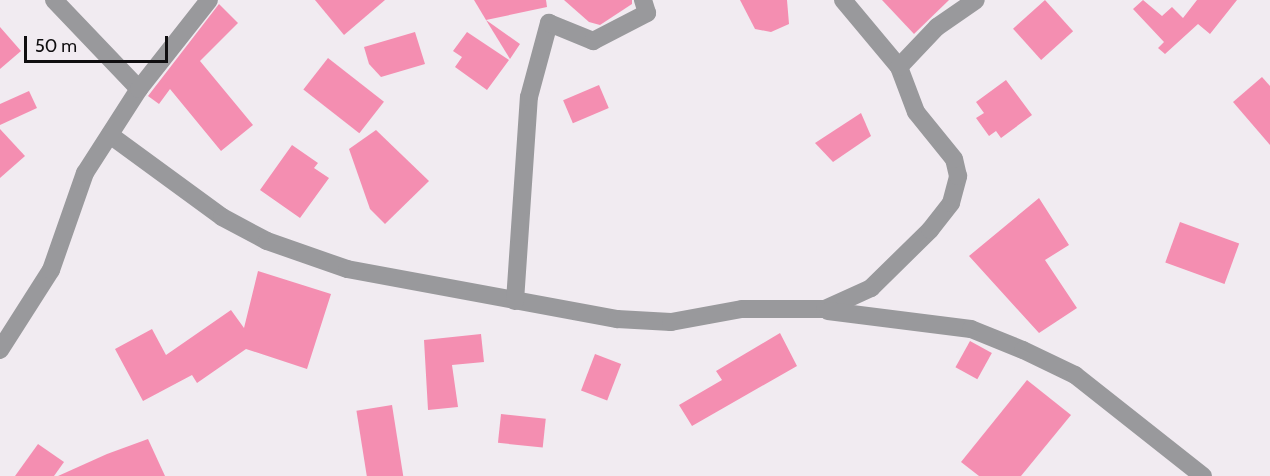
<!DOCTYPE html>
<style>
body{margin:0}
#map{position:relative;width:1270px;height:476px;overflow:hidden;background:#f1ebf1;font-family:Cabin,sans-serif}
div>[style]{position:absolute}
.building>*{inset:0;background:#f48eb1;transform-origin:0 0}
.street>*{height:18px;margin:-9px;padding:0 9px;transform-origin:9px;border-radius:9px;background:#99999c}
span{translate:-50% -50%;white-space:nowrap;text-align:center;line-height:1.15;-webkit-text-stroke:4.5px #f1ebf1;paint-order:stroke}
.scale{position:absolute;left:24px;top:36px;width:144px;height:27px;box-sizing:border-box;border:3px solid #100e10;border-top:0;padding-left:8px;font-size:18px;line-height:21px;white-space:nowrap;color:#100e10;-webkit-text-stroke:4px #f1ebf1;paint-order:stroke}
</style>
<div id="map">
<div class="building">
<div style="clip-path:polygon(315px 0,385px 0,344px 35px)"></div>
<div style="clip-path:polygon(474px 0,546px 0,547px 7px,486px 20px)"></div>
<div style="clip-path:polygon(564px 0,632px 0,632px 4px,600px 25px,589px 22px)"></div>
<div style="clip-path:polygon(740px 0,787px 0,789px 24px,771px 32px,755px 29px)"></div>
<div style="clip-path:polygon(882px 0,949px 0,914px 34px)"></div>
<div style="left:1045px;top:0;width:42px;height:43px;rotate:48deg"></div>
<div style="clip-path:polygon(1143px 0,1162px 16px,1172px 7px,1183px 18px,1197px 0,1237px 0,1210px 34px,1198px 24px,1165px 54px,1158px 48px,1164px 42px,1133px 9px)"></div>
<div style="clip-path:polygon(219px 4px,238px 23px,200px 61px,253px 125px,221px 151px,170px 89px,159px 104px,148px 96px)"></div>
<div style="clip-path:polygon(486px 20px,520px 44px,510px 59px)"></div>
<div style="clip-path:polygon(0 27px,21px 51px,0 69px)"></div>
<div style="clip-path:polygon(415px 32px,425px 64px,381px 77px,369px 64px,364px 47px)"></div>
<div style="clip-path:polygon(467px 32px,509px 60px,487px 90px,455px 67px,462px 57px,453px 51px)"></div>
<div style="left:328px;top:58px;width:71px;height:40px;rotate:38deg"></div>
<div style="clip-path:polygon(1262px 77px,1270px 86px,1270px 145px,1233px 102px)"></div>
<div style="clip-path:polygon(1006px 80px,1032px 115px,1001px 138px,996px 131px,989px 136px,976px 118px,984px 113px,976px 102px)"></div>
<div style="left:599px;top:85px;width:25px;height:39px;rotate:67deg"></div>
<div style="clip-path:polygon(29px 91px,37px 108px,0 125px,0 104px)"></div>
<div style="clip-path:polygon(861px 113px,871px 136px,833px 162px,815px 143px)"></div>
<div style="clip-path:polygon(0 129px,25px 156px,0 178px)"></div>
<div style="clip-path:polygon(376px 130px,429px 181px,385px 224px,370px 209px,349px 149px)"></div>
<div style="clip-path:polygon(292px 145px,318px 163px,314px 168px,329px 178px,300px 218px,260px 190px)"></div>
<div style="clip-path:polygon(1039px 198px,1069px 245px,1045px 260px,1077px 308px,1039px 333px,969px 256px)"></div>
<div style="left:1180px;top:222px;width:63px;height:43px;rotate:20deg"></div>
<div style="clip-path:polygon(258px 271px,331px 294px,307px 369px,246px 349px,197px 383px,192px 375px,143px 401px,115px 349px,152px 329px,166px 355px,231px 310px,244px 328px)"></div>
<div style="clip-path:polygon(780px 333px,797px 366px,692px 426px,679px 405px,722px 380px,716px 371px)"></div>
<div style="clip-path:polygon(481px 334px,484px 362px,452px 365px,458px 407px,428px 410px,424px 340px)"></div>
<div style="left:970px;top:341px;width:25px;height:30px;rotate:29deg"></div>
<div style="left:595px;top:354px;width:28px;height:39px;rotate:21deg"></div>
<div style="clip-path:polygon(1027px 380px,1071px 415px,1021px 476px,979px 476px,961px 462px)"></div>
<div style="left:392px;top:405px;width:72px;height:36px;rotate:81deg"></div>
<div style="left:501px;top:414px;width:45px;height:29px;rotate:6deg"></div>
<div style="clip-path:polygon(148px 439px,165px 476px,58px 476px,107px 454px)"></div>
<div style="clip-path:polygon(38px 444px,64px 462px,54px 476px,15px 476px)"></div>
</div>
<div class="street">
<div style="left:54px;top:0;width:123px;rotate:46.3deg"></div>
<div style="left:843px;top:0;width:87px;rotate:50.1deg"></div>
<div style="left:110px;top:135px;width:139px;rotate:36.2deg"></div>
<div style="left:222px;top:217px;width:51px;rotate:28.1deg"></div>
<div style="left:267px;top:241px;width:85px;rotate:19.3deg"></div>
<div style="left:347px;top:269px;width:275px;rotate:10.5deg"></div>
<div style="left:617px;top:319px;width:54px;rotate:3.2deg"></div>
<div style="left:671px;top:322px;width:72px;rotate:-10.4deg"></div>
<div style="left:742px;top:309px;width:83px"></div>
<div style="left:825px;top:309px;width:51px;rotate:-24.5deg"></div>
<div style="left:871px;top:288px;width:83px;rotate:-44.5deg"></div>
<div style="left:930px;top:230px;width:34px;rotate:-52deg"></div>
<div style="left:951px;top:203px;width:28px;rotate:-75deg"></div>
<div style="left:958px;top:176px;width:17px;rotate:-103deg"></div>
<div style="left:954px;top:159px;width:60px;rotate:-129deg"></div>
<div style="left:916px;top:112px;width:48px;rotate:-110.7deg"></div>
<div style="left:899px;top:67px;width:55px;rotate:-46.5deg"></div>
<div style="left:937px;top:27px;width:47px;rotate:-34.7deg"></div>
<div style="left:515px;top:301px;width:204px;rotate:-86.1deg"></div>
<div style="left:529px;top:97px;width:77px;rotate:-74.9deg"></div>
<div style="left:549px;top:23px;width:48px;rotate:22.2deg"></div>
<div style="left:593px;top:41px;width:61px;rotate:-27.4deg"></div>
<div style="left:647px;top:13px;width:14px;rotate:-107deg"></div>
<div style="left:828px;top:311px;width:144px;rotate:7.2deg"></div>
<div style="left:971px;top:329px;width:56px;rotate:22deg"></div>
<div style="left:1023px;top:350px;width:58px;rotate:25.7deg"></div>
<div style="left:1075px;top:375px;width:163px;rotate:38.3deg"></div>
<div style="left:0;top:350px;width:95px;rotate:-57.5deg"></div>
<div style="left:51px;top:270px;width:103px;rotate:-70.7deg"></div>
<div style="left:85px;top:173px;width:100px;rotate:-57.3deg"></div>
<div style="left:139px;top:89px;width:113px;rotate:-51.8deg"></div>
</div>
<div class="scale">50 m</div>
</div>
